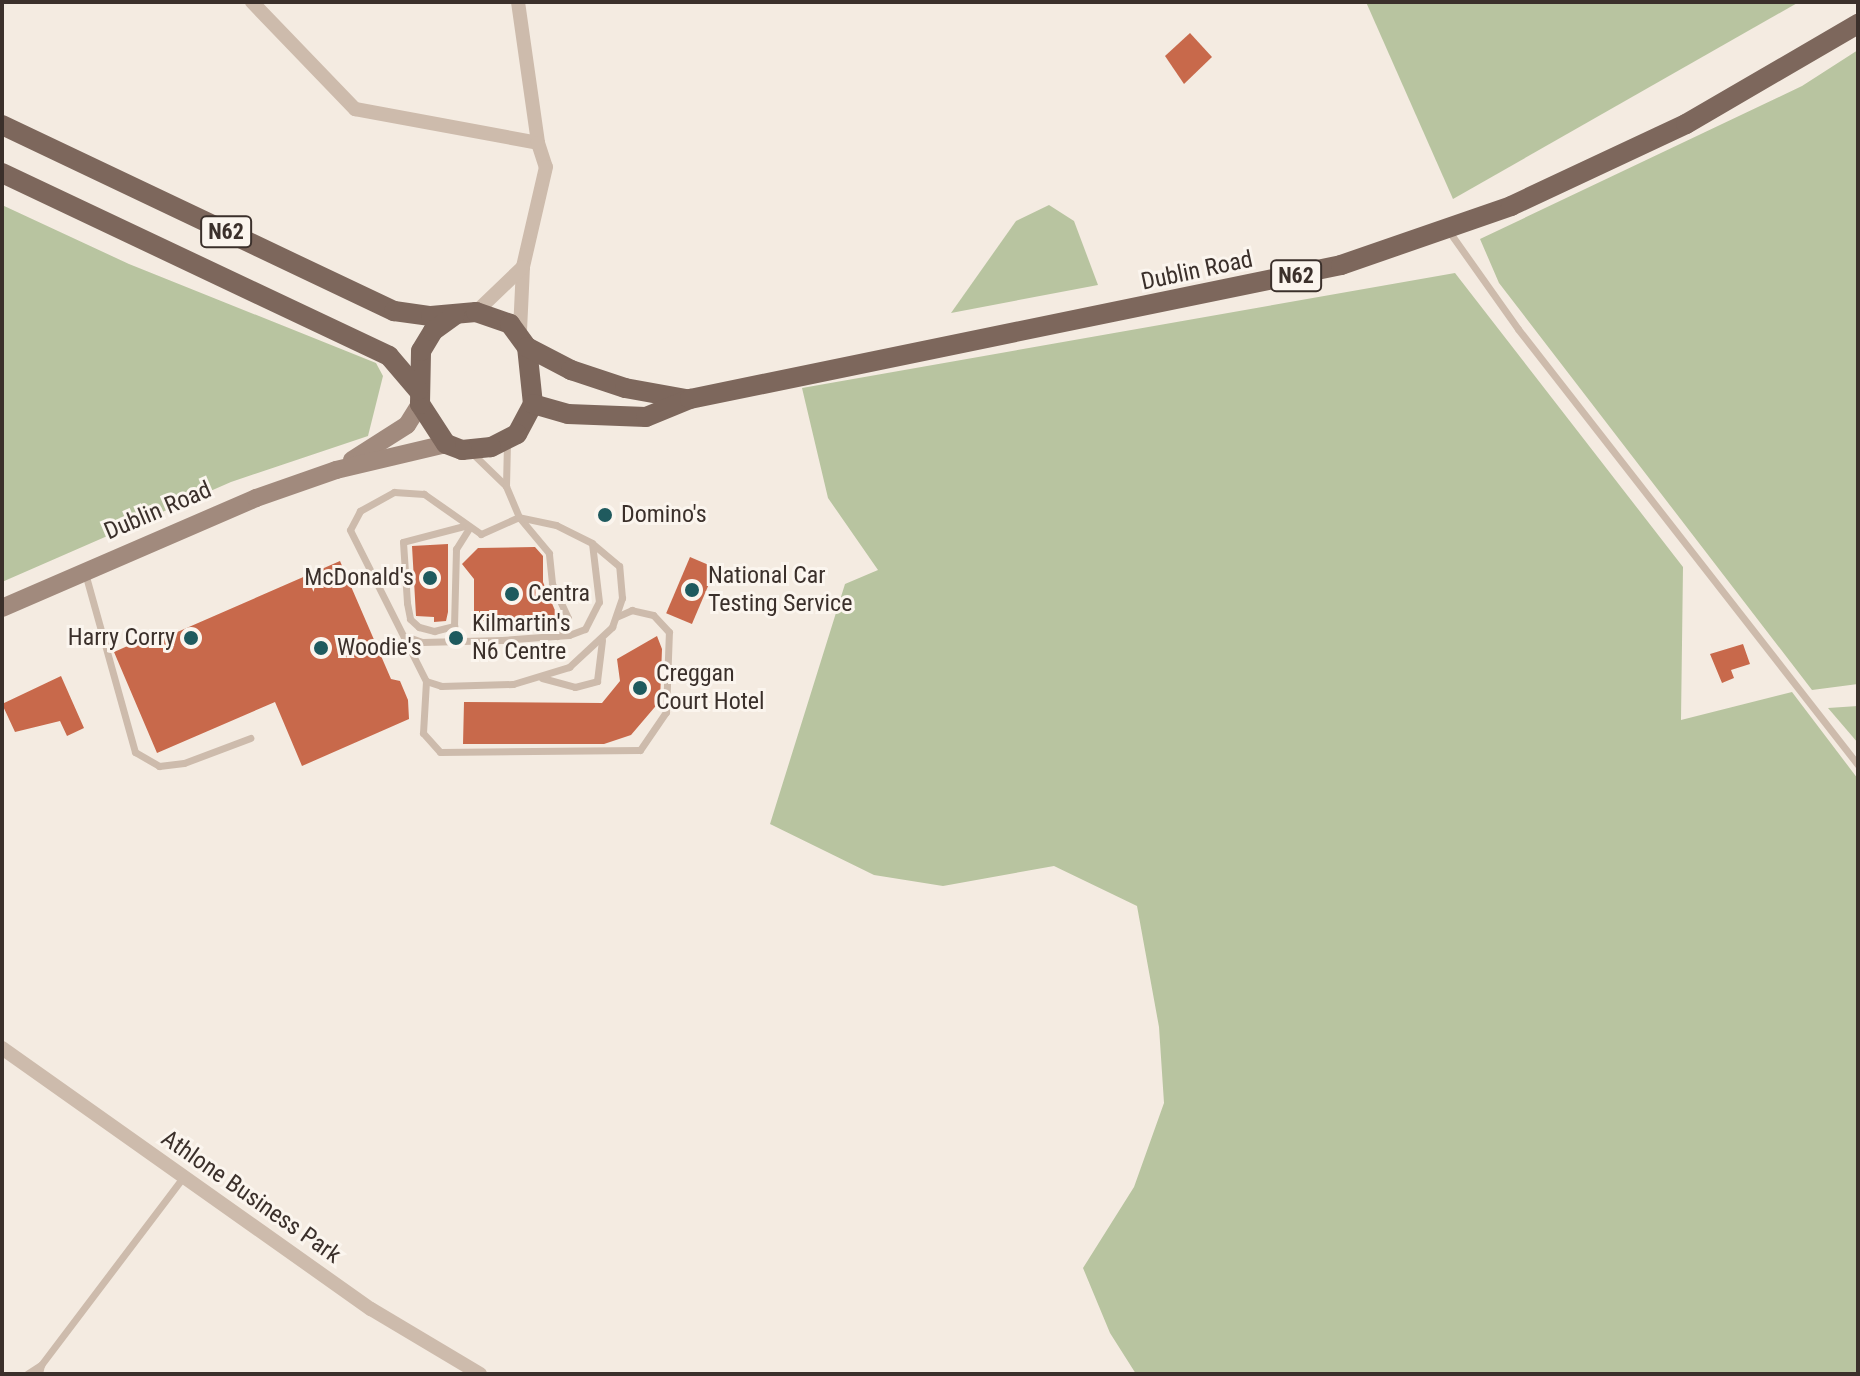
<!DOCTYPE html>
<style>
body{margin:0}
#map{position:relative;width:1860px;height:1376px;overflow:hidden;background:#f4ebe1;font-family:"Roboto Condensed",sans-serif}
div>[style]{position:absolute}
.green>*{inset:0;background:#b8c4a0}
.building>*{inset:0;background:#c8694b;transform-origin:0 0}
.service>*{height:7px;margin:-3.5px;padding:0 3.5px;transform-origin:3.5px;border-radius:3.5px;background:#cdbbac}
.minor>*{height:14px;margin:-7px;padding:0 7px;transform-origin:7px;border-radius:7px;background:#cdbbac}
.secondary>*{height:18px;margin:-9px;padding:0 9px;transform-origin:9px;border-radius:9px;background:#a18a7d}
.primary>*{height:20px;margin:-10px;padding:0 10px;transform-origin:10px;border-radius:10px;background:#7d675c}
.dots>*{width:22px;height:22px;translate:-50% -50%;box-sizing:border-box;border:4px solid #fbf5ee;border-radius:50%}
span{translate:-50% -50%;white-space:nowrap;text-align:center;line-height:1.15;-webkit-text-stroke:6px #fbf5ee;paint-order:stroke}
.shield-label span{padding:2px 6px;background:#fbf5ee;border:2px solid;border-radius:6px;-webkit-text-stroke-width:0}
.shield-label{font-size:22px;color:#3b302b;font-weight:700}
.street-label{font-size:24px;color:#3b302b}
.poi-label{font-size:24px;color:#3b302b}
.left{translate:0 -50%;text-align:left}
.right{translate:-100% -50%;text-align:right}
.frame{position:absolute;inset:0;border:4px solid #3b302b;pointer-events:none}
</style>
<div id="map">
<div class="green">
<div style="clip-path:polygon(1366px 2px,1799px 2px,1453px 199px)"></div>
<div style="clip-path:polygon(1858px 50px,1858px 684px,1812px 690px,1499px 283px,1480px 239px,1802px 86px)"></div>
<div style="clip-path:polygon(2px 205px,129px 264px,376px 363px,383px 376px,368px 436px,231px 482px,2px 582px)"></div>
<div style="clip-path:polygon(1049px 205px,1074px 221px,1098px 285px,951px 313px,1016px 221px)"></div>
<div style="clip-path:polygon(1455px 273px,1683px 567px,1681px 720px,1792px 692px,1858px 779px,1858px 1374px,1136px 1374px,1110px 1333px,1083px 1268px,1134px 1187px,1164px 1103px,1159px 1027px,1137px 906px,1054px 866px,943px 886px,874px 875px,770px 824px,845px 584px,878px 570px,828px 498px,802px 388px)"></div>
<div style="clip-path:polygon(1858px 706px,1858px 743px,1828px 708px)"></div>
</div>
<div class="building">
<div style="clip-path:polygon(1190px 33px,1212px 57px,1184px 84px,1165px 56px)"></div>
<div style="clip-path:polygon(448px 544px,448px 612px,446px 621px,434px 622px,434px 617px,416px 616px,412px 546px)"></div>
<div style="clip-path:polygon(535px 547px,543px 556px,543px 582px,559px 620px,474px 621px,474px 579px,462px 564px,478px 548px)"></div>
<div style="left:690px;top:557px;width:28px;height:61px;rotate:23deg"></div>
<div style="clip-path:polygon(340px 561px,391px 679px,400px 681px,408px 700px,409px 719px,302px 766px,275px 702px,157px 753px,114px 652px,148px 637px,159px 640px)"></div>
<div style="clip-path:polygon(657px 636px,662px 649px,660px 701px,631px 735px,604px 744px,463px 744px,464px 702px,602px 703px,620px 681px,617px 659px)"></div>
<div style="clip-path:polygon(1743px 644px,1750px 664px,1731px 670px,1734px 678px,1722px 683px,1710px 654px)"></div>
<div style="clip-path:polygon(61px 676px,84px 728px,67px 736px,60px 721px,15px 732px,2px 704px)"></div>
</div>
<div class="service">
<div style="left:1448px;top:230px;width:121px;rotate:54.7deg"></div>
<div style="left:1518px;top:329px;width:553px;rotate:52.05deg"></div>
<div style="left:473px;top:454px;width:46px;rotate:44.1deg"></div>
<div style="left:464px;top:526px;width:63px;rotate:165.3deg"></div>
<div style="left:403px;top:542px;width:61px;rotate:86.2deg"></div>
<div style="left:407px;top:603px;width:16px;rotate:79deg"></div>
<div style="left:410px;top:619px;width:12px;rotate:42deg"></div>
<div style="left:419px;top:627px;width:16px;rotate:15deg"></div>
<div style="left:434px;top:631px;width:21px;rotate:-14deg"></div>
<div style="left:454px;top:626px;width:77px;rotate:-88.5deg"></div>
<div style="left:456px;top:549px;width:25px;rotate:-58deg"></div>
<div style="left:85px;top:573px;width:186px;rotate:74.4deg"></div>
<div style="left:135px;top:752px;width:28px;rotate:30deg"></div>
<div style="left:159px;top:766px;width:25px;rotate:-7deg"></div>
<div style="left:184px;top:763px;width:71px;rotate:-20.7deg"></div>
<div style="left:557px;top:636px;width:21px;rotate:-59deg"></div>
<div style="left:568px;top:618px;width:38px;rotate:-115deg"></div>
<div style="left:552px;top:583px;width:30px;rotate:-96deg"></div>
<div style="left:549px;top:553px;width:47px;rotate:-129.8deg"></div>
<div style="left:519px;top:517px;width:42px;rotate:155.9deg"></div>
<div style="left:481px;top:534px;width:70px;rotate:-144.9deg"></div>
<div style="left:424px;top:494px;width:30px;rotate:-176deg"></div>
<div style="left:394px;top:492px;width:39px;rotate:151deg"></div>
<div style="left:360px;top:511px;width:21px;rotate:118deg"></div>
<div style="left:350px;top:530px;width:169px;rotate:63.3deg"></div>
<div style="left:426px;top:681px;width:52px;rotate:93.3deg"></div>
<div style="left:423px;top:733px;width:25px;rotate:48deg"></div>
<div style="left:440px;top:752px;width:200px;rotate:-0.6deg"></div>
<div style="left:640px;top:750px;width:46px;rotate:-55.6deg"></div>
<div style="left:666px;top:712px;width:80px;rotate:-87.9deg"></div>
<div style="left:669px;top:632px;width:23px;rotate:-133deg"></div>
<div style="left:653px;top:615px;width:22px;rotate:-167deg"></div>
<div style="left:632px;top:610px;width:17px;rotate:156deg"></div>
<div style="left:408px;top:637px;width:15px;rotate:20deg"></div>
<div style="left:422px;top:642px;width:80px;rotate:-1.4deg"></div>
<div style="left:502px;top:640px;width:67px;rotate:-4.3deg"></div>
<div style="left:569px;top:635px;width:17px;rotate:-21deg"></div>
<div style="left:585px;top:629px;width:30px;rotate:-63deg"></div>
<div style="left:599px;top:602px;width:59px;rotate:-96.8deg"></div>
<div style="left:542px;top:678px;width:34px;rotate:15deg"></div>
<div style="left:575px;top:687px;width:23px;rotate:-15deg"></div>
<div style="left:597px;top:681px;width:41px;rotate:-83deg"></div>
<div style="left:426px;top:681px;width:16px;rotate:18deg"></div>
<div style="left:441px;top:686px;width:72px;rotate:-1.6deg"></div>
<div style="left:513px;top:684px;width:59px;rotate:-16.9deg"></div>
<div style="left:569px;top:667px;width:59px;rotate:-42.9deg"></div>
<div style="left:612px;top:627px;width:31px;rotate:-71deg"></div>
<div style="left:622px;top:598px;width:32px;rotate:-95deg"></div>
<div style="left:619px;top:566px;width:35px;rotate:-140deg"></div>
<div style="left:592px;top:543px;width:40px;rotate:-153.4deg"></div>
<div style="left:556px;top:525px;width:38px;rotate:-168deg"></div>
<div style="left:519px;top:517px;width:34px;rotate:-113deg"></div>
<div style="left:506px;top:486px;width:44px;rotate:-88.7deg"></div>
<div style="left:41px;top:1365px;width:236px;rotate:-52.9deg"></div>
<div style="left:27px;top:1374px;width:17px;rotate:-33deg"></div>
<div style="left:41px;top:1365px;width:9px;rotate:103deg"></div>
</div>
<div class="minor">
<div style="left:252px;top:2px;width:149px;rotate:46.1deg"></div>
<div style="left:355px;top:109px;width:186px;rotate:10.5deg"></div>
<div style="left:518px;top:2px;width:142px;rotate:81.9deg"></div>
<div style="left:538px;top:143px;width:25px;rotate:72deg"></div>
<div style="left:546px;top:167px;width:103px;rotate:103deg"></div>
<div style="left:523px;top:267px;width:63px;rotate:92.7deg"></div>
<div style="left:476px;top:312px;width:65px;rotate:-43.8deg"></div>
<div style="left:2px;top:1048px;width:452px;rotate:35.3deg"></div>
<div style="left:371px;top:1309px;width:127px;rotate:30.8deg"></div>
</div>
<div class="secondary">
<div style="left:352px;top:460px;width:65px;rotate:-32.5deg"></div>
<div style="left:407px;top:425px;width:25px;rotate:-58deg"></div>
<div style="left:2px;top:608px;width:277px;rotate:-23.4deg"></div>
<div style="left:256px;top:498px;width:85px;rotate:-19.3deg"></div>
<div style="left:336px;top:470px;width:113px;rotate:-13.3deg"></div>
</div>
<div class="primary">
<div style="left:2px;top:125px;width:434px;rotate:25.4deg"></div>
<div style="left:394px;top:311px;width:37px;rotate:8deg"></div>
<div style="left:431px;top:316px;width:45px;rotate:-5.1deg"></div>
<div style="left:476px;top:312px;width:36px;rotate:19deg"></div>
<div style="left:510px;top:324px;width:29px;rotate:54deg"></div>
<div style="left:527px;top:347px;width:57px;rotate:84deg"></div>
<div style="left:533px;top:404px;width:34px;rotate:118deg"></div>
<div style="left:517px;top:434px;width:29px;rotate:153deg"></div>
<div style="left:491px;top:447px;width:29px;rotate:174deg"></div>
<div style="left:462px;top:450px;width:17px;rotate:-159deg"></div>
<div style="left:446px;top:444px;width:48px;rotate:-123deg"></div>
<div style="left:420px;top:404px;width:53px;rotate:-88.9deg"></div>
<div style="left:421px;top:351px;width:23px;rotate:-59deg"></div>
<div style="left:433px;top:331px;width:27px;rotate:-36deg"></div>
<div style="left:2px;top:173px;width:428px;rotate:25.3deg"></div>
<div style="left:389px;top:356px;width:45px;rotate:49.5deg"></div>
<div style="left:527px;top:347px;width:50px;rotate:27.6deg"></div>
<div style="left:571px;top:370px;width:57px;rotate:18.4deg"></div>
<div style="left:625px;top:388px;width:62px;rotate:10.2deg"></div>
<div style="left:533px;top:404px;width:36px;rotate:16deg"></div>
<div style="left:568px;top:414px;width:78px;rotate:2.2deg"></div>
<div style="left:646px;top:417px;width:48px;rotate:-22.2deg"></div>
<div style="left:690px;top:399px;width:665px;rotate:-11.63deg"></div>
<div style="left:1341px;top:265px;width:180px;rotate:-19.1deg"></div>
<div style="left:1511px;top:206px;width:193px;rotate:-25.1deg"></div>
<div style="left:1686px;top:124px;width:199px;rotate:-30.2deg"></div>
</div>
<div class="dots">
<div style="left:605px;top:515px;background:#1f5a5e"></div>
<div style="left:430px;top:578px;background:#1f5a5e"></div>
<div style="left:692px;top:590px;background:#1f5a5e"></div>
<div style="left:512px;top:594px;background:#1f5a5e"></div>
<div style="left:191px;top:638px;background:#1f5a5e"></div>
<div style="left:456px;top:638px;background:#1f5a5e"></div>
<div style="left:321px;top:648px;background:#1f5a5e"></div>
<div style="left:640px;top:688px;background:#1f5a5e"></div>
</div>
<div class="shield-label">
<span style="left:226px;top:232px">N62</span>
<span style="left:1296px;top:276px">N62</span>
</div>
<div class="street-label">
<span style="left:1197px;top:271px;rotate:-12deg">Dublin Road</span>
<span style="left:158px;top:511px;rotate:-23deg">Dublin Road</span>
<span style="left:251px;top:1197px;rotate:35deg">Athlone Business Park</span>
</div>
<div class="poi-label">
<span class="left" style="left:621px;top:515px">Domino's</span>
<span class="left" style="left:708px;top:590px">National Car<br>Testing Service</span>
<span class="right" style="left:414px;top:578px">McDonald's</span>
<span class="left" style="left:528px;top:594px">Centra</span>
<span class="left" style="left:472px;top:638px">Kilmartin's<br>N6 Centre</span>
<span class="right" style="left:175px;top:638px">Harry Corry</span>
<span class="left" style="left:337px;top:648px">Woodie's</span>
<span class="left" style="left:656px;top:688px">Creggan<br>Court Hotel</span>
</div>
<div class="frame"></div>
</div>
